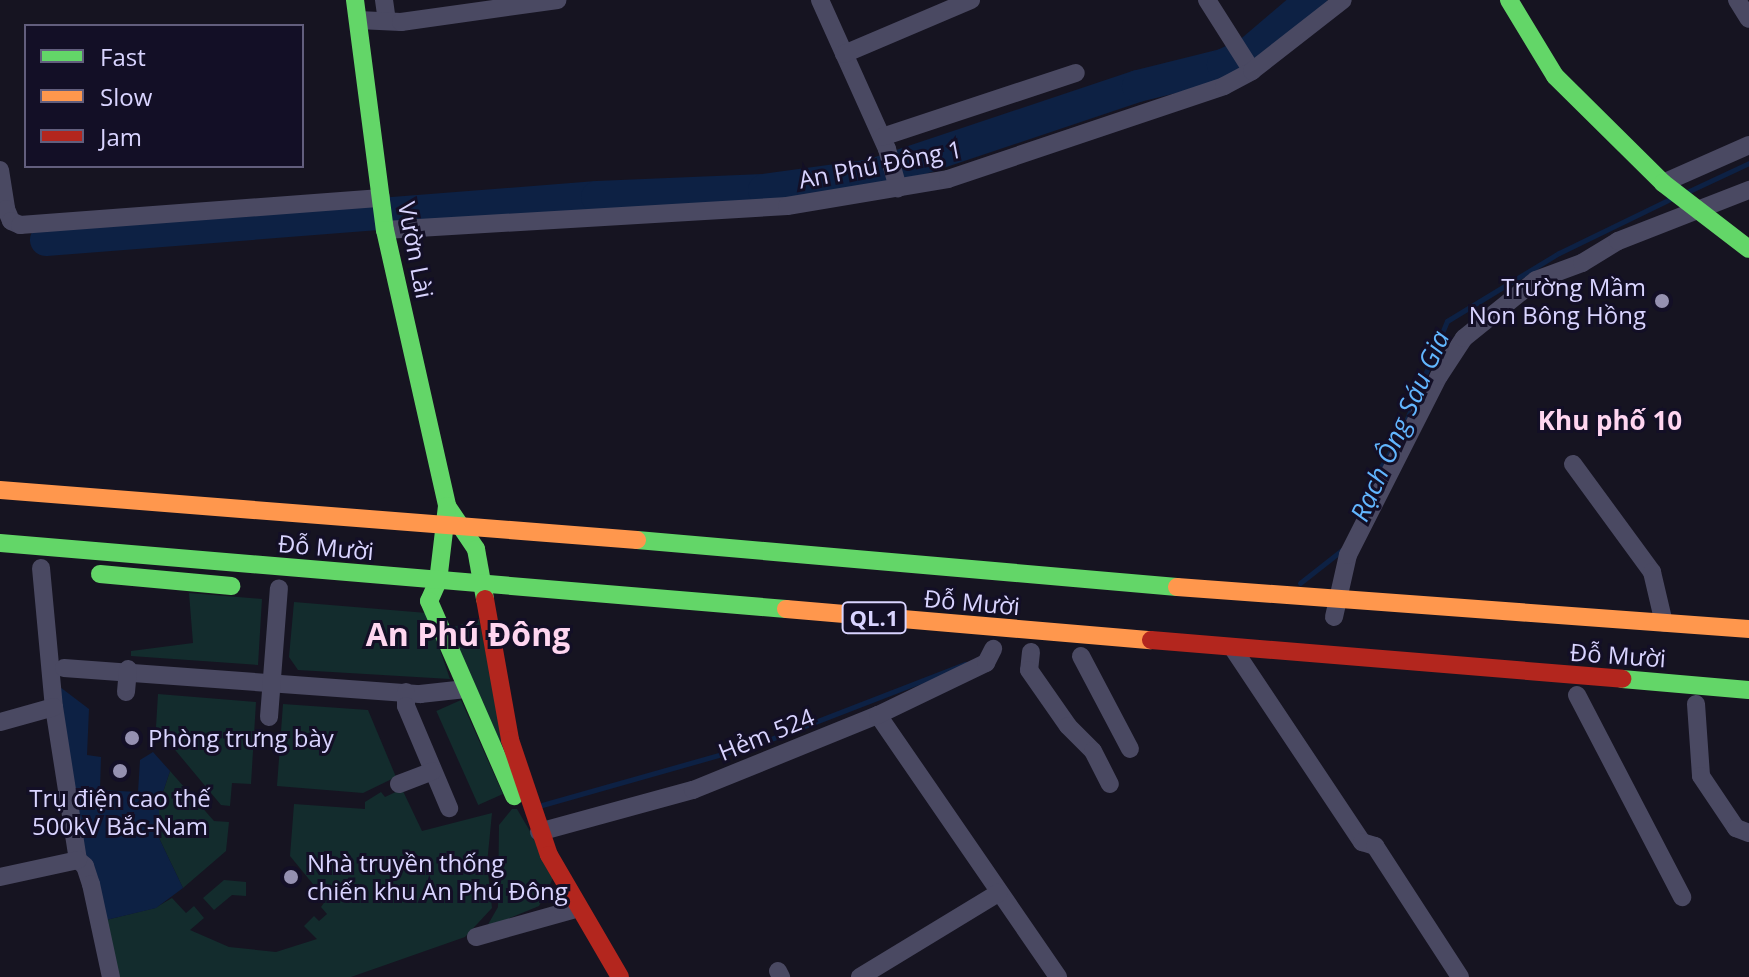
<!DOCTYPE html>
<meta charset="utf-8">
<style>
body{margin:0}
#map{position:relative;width:1749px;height:977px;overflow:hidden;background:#161421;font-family:"Open Sans",sans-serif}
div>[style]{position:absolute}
.green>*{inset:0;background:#132c2d;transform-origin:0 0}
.water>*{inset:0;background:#0d2144}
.stream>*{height:5px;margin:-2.5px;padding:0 2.5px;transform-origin:2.5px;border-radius:2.5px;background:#0d2144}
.river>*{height:32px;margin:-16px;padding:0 16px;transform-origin:16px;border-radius:16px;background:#0d2144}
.street>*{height:18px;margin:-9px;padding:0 9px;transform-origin:9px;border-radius:9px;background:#4a4962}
.fast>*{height:18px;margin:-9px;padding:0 9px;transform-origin:9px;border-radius:9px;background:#63d668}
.slow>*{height:18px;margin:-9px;padding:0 9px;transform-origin:9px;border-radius:9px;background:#ff974d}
.jam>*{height:18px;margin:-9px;padding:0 9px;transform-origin:9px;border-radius:9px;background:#b3261e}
.dots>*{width:22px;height:22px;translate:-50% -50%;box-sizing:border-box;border:4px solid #130f26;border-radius:50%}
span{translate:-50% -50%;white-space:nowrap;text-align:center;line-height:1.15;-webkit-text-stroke:6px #130f26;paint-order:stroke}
.shield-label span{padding:2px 6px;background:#130f26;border:2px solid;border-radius:6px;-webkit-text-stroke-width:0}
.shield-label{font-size:22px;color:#d9d4ff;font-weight:700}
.street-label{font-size:24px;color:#d9d4ff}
.poi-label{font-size:24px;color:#d9d4ff}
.right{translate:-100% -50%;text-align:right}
.left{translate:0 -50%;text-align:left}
.neighbourhood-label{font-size:26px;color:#ffd6f0;font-weight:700}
.water-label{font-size:26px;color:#62b6ff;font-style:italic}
.district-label{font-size:32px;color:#ffd6f0;font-weight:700}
.legend{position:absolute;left:24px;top:24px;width:280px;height:144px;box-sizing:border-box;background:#130f26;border:2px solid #625e7d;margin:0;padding:10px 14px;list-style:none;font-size:24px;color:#d9d4ff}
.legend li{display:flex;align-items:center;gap:16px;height:40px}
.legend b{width:40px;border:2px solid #625e7d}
</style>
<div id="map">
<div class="green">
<div style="clip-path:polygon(189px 593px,262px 599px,258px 665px,131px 656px,131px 651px,193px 643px)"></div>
<div style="clip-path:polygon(294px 602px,427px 613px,450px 679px,298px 670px,289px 657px)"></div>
<div style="clip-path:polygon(479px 619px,509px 768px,450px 628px)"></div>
<div style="clip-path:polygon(158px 694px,256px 702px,251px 784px,232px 783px,230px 806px,221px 805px,156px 727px)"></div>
<div style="left:461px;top:700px;width:103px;height:27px;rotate:66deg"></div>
<div style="clip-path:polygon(283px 704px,368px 710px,396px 777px,363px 793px,277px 786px)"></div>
<div style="clip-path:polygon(170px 771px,214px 821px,229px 822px,226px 851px,183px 888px,159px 838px,159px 804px)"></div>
<div style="clip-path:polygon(402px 789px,422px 831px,492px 813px,487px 864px,492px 908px,465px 937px,351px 977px,117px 977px,102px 921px,155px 908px,172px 898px,186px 913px,194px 906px,204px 918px,190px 930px,229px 947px,276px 952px,317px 939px,304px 926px,314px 916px,319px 921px,327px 914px,321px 907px,326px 900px,290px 856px,294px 804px,365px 809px,365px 802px,381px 792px,385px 797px)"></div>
<div style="clip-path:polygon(512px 809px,517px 809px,555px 874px,539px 906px,486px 928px,498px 907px,499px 825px)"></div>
<div style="clip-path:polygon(224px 880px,246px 882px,246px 896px,232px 895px,214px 910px,203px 898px)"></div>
</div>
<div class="water">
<div style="clip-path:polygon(60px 687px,89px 709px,87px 755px,101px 757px,100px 790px,138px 792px,140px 760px,153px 752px,170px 771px,159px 804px,159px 838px,183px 888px,156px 908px,102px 921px,81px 848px)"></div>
</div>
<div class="stream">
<div style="left:1687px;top:192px;width:68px;rotate:-25.1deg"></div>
<div style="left:1402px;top:431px;width:119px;rotate:-67.8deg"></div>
<div style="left:1447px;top:321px;width:131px;rotate:-31.3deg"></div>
<div style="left:1559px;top:253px;width:123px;rotate:-25.9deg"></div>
<div style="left:1358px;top:516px;width:30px;rotate:-70deg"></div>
<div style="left:1368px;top:488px;width:52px;rotate:-58.5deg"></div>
<div style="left:1300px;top:583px;width:53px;rotate:-38.2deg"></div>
<div style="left:542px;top:805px;width:228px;rotate:-15.8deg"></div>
<div style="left:761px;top:743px;width:219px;rotate:-21.2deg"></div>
</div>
<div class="river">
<div style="left:46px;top:240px;width:553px;rotate:-4.46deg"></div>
<div style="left:597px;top:197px;width:167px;rotate:-2.4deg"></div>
<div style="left:764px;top:190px;width:109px;rotate:-7.9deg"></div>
<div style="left:872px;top:175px;width:280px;rotate:-18.5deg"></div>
<div style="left:1138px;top:86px;width:88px;rotate:-13.9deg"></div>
<div style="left:1223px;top:65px;width:29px;rotate:-25deg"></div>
<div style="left:1249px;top:53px;width:82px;rotate:-40.5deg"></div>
</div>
<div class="street">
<div style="left:384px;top:0;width:21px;rotate:82deg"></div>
<div style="left:820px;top:0;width:163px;rotate:65.8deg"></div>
<div style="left:887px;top:149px;width:41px;rotate:74.2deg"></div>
<div style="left:1207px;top:0;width:84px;rotate:57.6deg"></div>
<div style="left:1737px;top:0;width:22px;rotate:58deg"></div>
<div style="left:358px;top:20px;width:43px;rotate:2.7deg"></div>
<div style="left:401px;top:22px;width:158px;rotate:-8deg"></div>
<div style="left:844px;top:54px;width:138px;rotate:-23deg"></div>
<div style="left:882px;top:137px;width:204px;rotate:-18.3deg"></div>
<div style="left:0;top:170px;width:39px;rotate:81deg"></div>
<div style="left:6px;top:209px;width:13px;rotate:67deg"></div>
<div style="left:11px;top:221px;width:10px;rotate:24deg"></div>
<div style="left:20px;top:225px;width:362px;rotate:-4.3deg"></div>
<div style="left:1663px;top:183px;width:94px;rotate:-23.8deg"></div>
<div style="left:385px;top:230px;width:403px;rotate:-3.4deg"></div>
<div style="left:787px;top:206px;width:163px;rotate:-9.5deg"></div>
<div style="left:948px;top:179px;width:291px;rotate:-18.6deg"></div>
<div style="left:1224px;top:86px;width:32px;rotate:-28deg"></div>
<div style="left:1252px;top:71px;width:115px;rotate:-38deg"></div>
<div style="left:1573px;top:464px;width:134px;rotate:53.8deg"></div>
<div style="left:1652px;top:572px;width:52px;rotate:76.8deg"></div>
<div style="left:41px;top:568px;width:140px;rotate:84.7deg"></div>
<div style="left:54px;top:707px;width:155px;rotate:81.1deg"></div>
<div style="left:78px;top:860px;width:9px;rotate:41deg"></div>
<div style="left:85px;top:866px;width:19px;rotate:72deg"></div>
<div style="left:91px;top:884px;width:95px;rotate:77.9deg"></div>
<div style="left:1334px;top:617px;width:64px;rotate:-77.3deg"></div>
<div style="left:1348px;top:555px;width:201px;rotate:-63.1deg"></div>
<div style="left:1439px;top:376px;width:45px;rotate:-56.7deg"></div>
<div style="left:1464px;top:338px;width:92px;rotate:-38.9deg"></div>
<div style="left:1536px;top:280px;width:49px;rotate:-20.3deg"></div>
<div style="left:1582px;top:263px;width:42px;rotate:-31.4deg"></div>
<div style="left:1618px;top:241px;width:141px;rotate:-21.3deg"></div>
<div style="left:1234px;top:650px;width:231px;rotate:56.3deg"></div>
<div style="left:1362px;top:842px;width:14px;rotate:17deg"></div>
<div style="left:1375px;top:846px;width:156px;rotate:57deg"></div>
<div style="left:1031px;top:652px;width:18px;rotate:96deg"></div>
<div style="left:1029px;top:670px;width:68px;rotate:55.1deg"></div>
<div style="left:1068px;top:726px;width:35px;rotate:45deg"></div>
<div style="left:1093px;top:751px;width:37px;rotate:63deg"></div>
<div style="left:1081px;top:656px;width:105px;rotate:62.2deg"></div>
<div style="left:64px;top:668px;width:357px;rotate:4.2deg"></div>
<div style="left:420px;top:694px;width:46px;rotate:-6.2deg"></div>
<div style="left:126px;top:692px;width:23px;rotate:-85deg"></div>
<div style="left:406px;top:692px;width:14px;rotate:90deg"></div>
<div style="left:406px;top:706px;width:111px;rotate:67.1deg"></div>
<div style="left:1577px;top:695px;width:228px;rotate:62.5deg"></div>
<div style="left:1696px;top:704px;width:72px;rotate:86deg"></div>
<div style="left:1701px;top:776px;width:63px;rotate:56.1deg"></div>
<div style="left:1736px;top:828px;width:14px;rotate:21deg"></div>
<div style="left:878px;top:715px;width:318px;rotate:55.5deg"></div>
<div style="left:269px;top:717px;width:129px;rotate:-85.6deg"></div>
<div style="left:0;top:722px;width:56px;rotate:-15.5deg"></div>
<div style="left:399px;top:784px;width:36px;rotate:-21deg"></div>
<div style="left:539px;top:832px;width:160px;rotate:-15.3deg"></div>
<div style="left:693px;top:790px;width:200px;rotate:-22.1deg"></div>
<div style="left:878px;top:715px;width:120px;rotate:-25.7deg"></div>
<div style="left:986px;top:663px;width:16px;rotate:-63deg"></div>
<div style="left:0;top:877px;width:80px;rotate:-12.3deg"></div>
<div style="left:476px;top:937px;width:107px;rotate:-15.7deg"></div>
<div style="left:778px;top:971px;width:7px;rotate:63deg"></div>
<div style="left:860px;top:977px;width:162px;rotate:-31.3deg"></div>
</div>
<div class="fast">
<div style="left:355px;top:0;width:232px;rotate:82.6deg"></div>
<div style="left:385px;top:230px;width:283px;rotate:77.3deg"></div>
<div style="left:447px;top:506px;width:52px;rotate:56deg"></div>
<div style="left:476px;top:549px;width:51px;rotate:79.8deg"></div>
<div style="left:1509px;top:0;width:89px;rotate:58.8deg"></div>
<div style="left:1555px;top:76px;width:152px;rotate:44.7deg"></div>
<div style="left:1663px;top:183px;width:108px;rotate:37.5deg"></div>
<div style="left:447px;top:506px;width:76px;rotate:96.8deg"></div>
<div style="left:438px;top:581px;width:22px;rotate:114deg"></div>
<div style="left:429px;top:601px;width:213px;rotate:66.4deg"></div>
<div style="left:637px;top:540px;width:542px;rotate:4.97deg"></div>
<div style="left:0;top:543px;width:789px;rotate:4.8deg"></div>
<div style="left:100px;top:574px;width:132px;rotate:5.2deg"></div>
<div style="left:1622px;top:679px;width:127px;rotate:5deg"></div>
</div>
<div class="slow">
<div style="left:0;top:490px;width:639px;rotate:4.49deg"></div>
<div style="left:1177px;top:587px;width:574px;rotate:4.2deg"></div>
<div style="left:786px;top:609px;width:366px;rotate:4.9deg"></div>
</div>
<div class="jam">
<div style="left:485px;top:599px;width:143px;rotate:79.9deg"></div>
<div style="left:510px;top:740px;width:121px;rotate:71.3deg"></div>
<div style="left:549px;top:855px;width:141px;rotate:59.8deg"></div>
<div style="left:1151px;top:640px;width:473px;rotate:4.7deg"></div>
</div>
<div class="dots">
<div style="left:1662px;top:301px;background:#9591b1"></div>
<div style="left:132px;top:738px;background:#9591b1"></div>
<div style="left:120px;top:771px;background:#9591b1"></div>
<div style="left:291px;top:877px;background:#9591b1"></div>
</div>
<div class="shield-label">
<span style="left:874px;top:618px">QL.1</span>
</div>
<div class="street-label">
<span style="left:880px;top:164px;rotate:-11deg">An Phú Đông 1</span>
<span style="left:416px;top:250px;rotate:79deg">Vườn Lài</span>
<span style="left:326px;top:547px;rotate:5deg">Đỗ Mười</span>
<span style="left:972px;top:602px;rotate:5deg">Đỗ Mười</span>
<span style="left:1618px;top:655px;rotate:4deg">Đỗ Mười</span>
<span style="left:766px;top:734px;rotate:-22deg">Hẻm 524</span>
</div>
<div class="poi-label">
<span class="right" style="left:1646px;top:301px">Trường Mầm<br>Non Bông Hồng</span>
<span class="left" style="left:148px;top:738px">Phòng trưng bày</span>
<span style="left:120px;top:812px">Trụ điện cao thế<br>500kV Bắc-Nam</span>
<span class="left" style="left:307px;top:877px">Nhà truyền thống<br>chiến khu An Phú Đông</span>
</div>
<div class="neighbourhood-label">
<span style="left:1610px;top:421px">Khu phố 10</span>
</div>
<div class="water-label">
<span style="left:1400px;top:426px;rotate:-66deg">Rạch Ông Sáu Gia</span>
</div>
<div class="district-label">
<span style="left:468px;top:634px">An Phú Đông</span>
</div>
<ul class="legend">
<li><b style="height:10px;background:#63d668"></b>Fast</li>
<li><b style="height:10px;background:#ff974d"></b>Slow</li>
<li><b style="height:10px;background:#b3261e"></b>Jam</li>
</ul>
</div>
